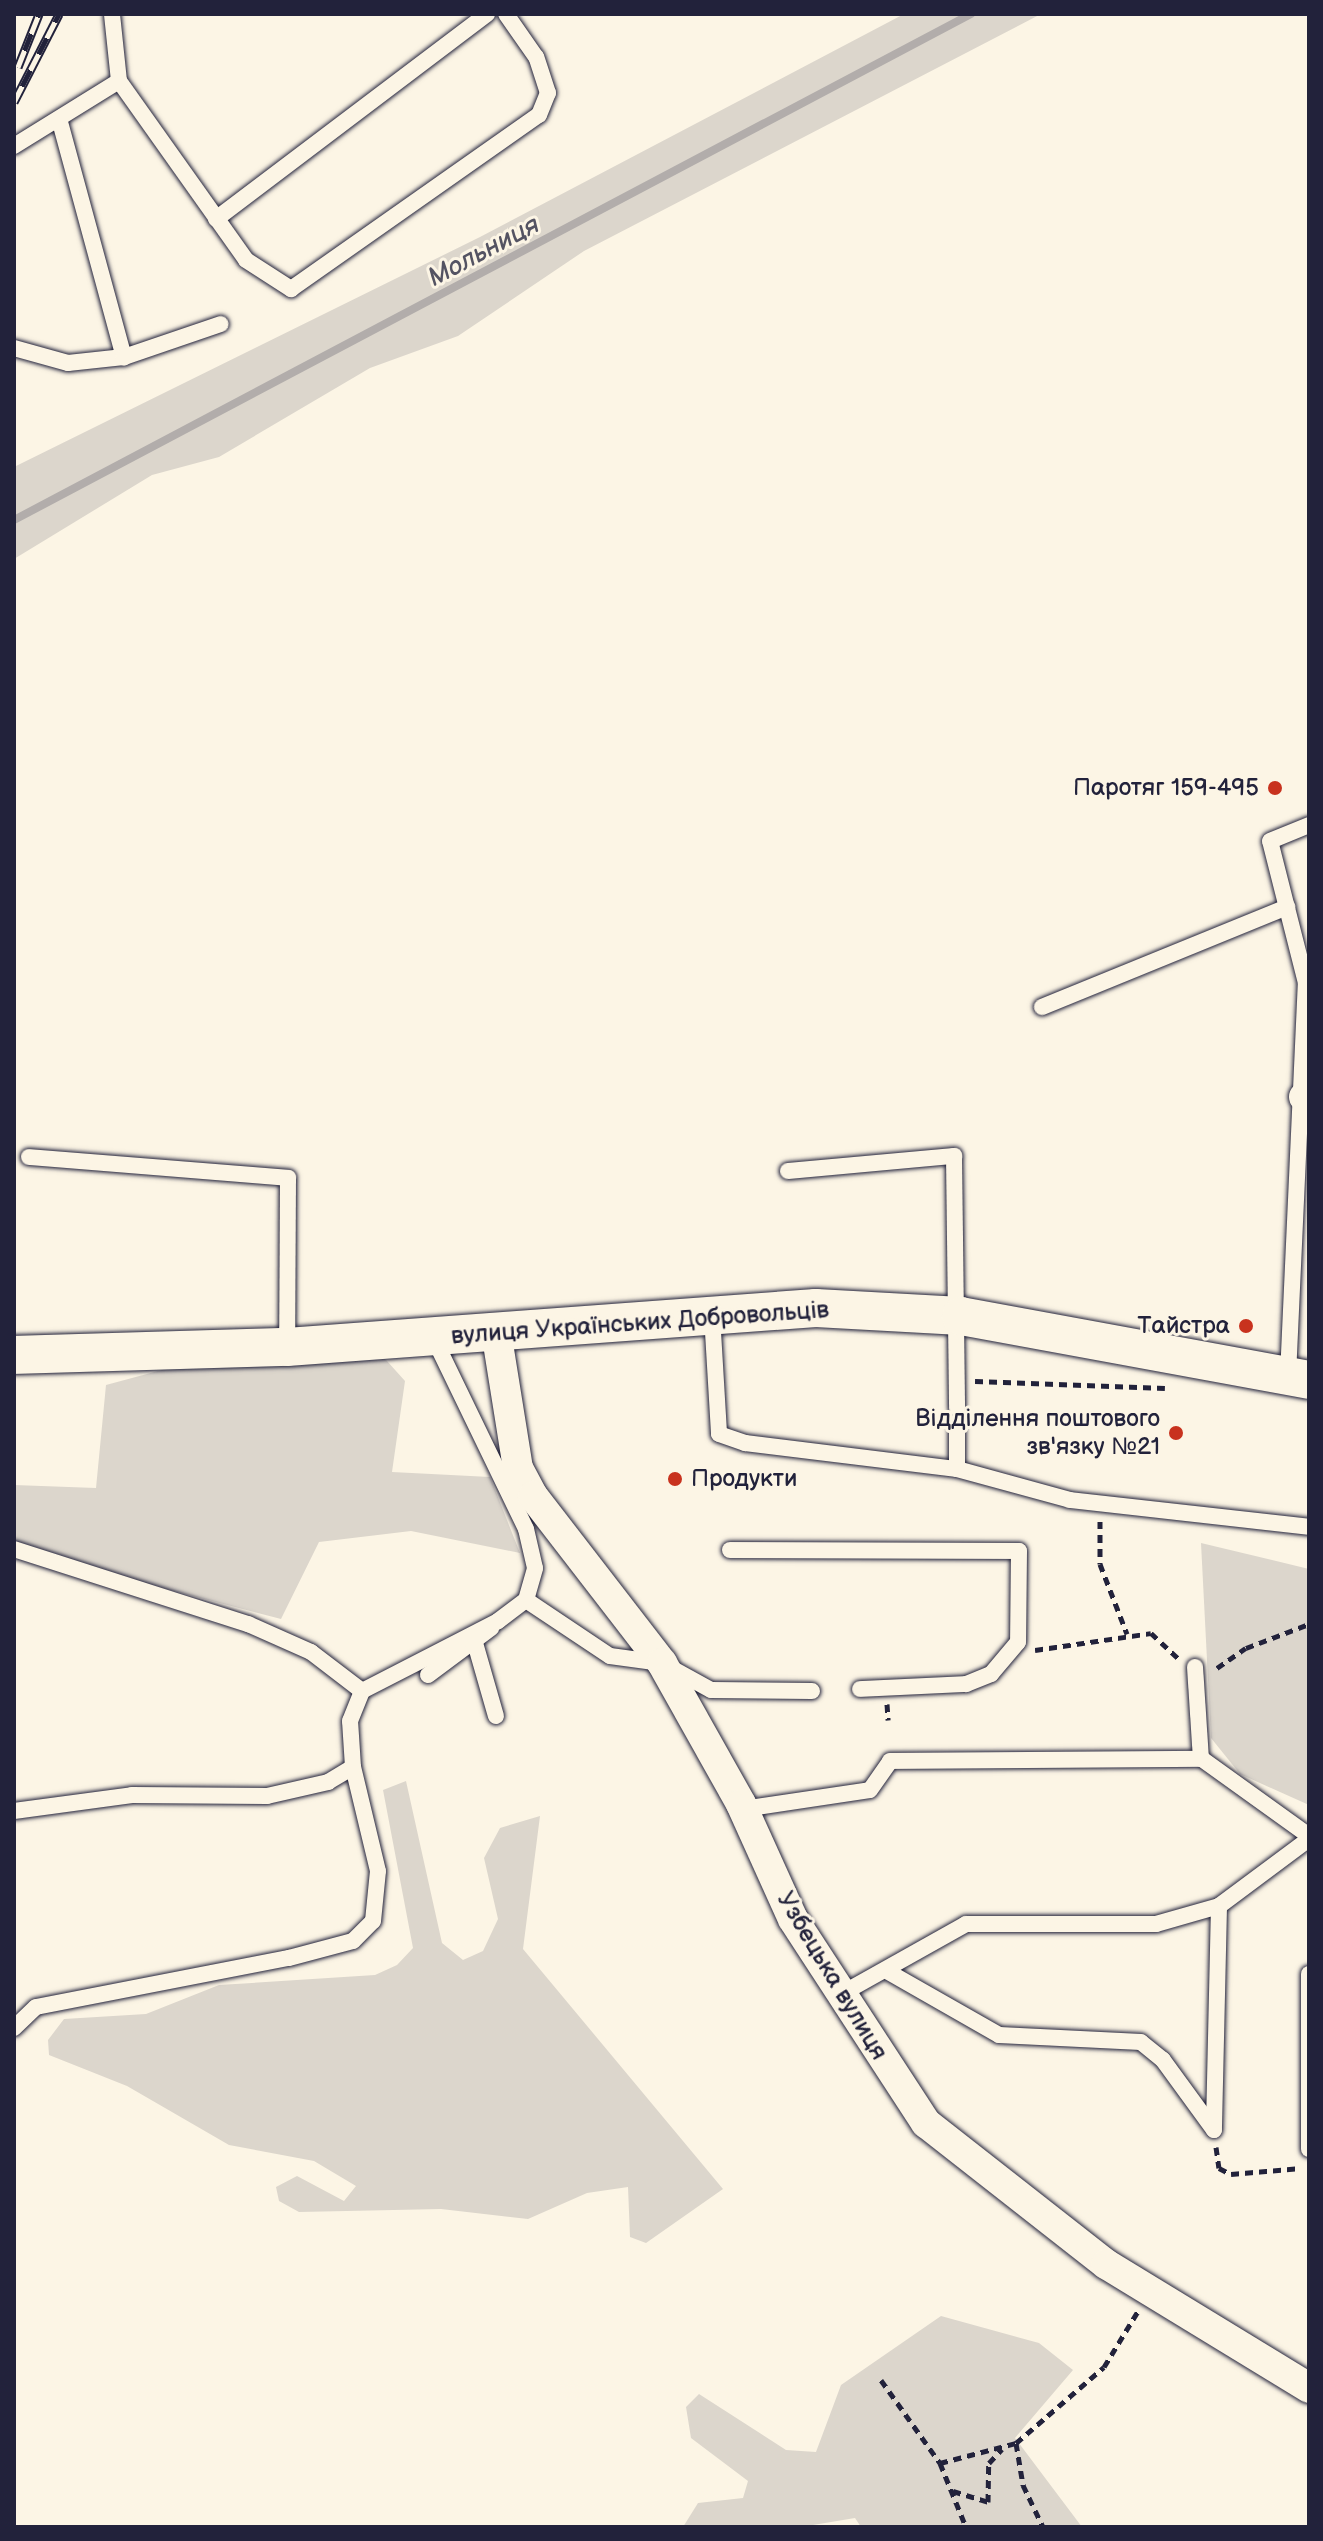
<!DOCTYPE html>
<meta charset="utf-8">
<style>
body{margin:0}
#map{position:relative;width:1323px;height:2541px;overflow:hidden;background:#fcf5e5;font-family:"Balsamiq Sans",sans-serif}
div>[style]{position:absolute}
.green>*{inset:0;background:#dcd6cc}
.stream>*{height:8px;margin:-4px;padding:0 4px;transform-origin:4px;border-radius:4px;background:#b2adab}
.path>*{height:5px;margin-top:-2.5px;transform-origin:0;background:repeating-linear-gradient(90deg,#22223b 0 8px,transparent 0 14px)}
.roads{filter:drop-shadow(0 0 2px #22223b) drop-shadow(0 0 2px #22223b)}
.service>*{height:16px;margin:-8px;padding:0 8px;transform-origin:8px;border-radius:8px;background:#fcf5e5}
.minor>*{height:30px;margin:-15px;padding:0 15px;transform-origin:15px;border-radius:15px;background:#fcf5e5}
.tertiary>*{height:38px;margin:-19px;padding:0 19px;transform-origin:19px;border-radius:19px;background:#fcf5e5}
.rail>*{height:9px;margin-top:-4.5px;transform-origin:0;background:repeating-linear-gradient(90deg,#fcf5e5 0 18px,#22223b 0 36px);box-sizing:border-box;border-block:2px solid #22223b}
.dots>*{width:22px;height:22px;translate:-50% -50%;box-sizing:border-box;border:4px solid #fcf5e5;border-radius:50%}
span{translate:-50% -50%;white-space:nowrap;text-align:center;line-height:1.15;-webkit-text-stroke:6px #fcf5e5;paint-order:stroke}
.poi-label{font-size:24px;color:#22223b}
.right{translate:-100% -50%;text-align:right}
.left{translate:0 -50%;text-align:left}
.street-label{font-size:24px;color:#22223b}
.water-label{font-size:26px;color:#545362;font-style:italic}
.frame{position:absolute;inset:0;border:16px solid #22223b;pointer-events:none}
</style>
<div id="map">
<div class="green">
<div style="clip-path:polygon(904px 14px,1041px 14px,584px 251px,458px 336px,370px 368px,219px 457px,152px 475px,14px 559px,14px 467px,480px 237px)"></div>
<div style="clip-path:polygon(378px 1351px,405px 1381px,392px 1472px,490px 1477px,520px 1553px,411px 1531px,319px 1542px,281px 1619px,14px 1549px,14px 1485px,96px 1488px,106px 1385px,184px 1364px)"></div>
<div style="clip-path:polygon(1201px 1543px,1309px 1569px,1309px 1805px,1240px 1774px,1211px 1738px)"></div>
<div style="clip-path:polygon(406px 1781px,442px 1943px,463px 1960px,483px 1951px,498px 1919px,484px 1858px,500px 1828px,540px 1816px,523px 1949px,723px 2189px,646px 2243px,630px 2237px,628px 2187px,587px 2193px,528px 2219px,441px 2209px,299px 2212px,279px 2201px,276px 2187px,297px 2176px,344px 2201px,356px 2186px,314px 2161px,229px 2145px,127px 2086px,49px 2055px,48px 2040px,64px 2019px,146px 2014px,219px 1985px,375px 1975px,397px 1965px,413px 1948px,383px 1790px)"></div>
<div style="clip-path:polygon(941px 2316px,1039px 2343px,1073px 2370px,1015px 2438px,1082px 2527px,861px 2527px,855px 2518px,801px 2527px,683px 2527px,698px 2503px,743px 2498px,748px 2481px,691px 2438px,686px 2407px,699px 2394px,786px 2450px,816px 2452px,841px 2385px)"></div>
</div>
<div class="stream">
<div style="left:14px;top:520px;width:1083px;rotate:-27.87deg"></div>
</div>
<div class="path">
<div style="left:975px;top:1381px;width:190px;rotate:2.1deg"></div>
<div style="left:1100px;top:1521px;width:43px;rotate:90deg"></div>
<div style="left:1100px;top:1564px;width:75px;rotate:68.9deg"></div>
<div style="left:1035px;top:1650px;width:117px;rotate:-8.3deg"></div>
<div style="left:1151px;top:1633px;width:40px;rotate:43deg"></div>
<div style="left:1217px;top:1668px;width:35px;rotate:-35deg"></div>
<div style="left:1246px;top:1648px;width:67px;rotate:-20.9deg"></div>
<div style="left:887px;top:1704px;width:16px;rotate:86deg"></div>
<div style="left:1216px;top:2147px;width:21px;rotate:82deg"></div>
<div style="left:1219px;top:2168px;width:13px;rotate:27deg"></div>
<div style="left:1231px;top:2174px;width:70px;rotate:-4.9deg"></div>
<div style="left:881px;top:2380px;width:102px;rotate:54.6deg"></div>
<div style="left:940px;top:2463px;width:69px;rotate:67.9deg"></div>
<div style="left:1016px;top:2443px;width:43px;rotate:80.5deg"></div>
<div style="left:1023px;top:2485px;width:47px;rotate:64.5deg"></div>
<div style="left:940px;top:2463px;width:79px;rotate:-14.7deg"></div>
<div style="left:1016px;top:2443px;width:116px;rotate:-40.8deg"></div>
<div style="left:1104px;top:2367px;width:66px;rotate:-58.7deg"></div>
<div style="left:953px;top:2491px;width:37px;rotate:17deg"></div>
<div style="left:988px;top:2502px;width:39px;rotate:-89deg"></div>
<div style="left:989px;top:2463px;width:19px;rotate:-47deg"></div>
</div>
<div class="roads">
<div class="service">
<div style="left:119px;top:81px;width:219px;rotate:54.6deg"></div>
<div style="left:246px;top:260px;width:54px;rotate:32.8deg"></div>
<div style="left:291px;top:289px;width:303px;rotate:-35.1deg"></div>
<div style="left:539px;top:115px;width:24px;rotate:-68deg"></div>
<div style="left:548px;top:93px;width:38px;rotate:-108deg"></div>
<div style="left:536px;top:57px;width:52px;rotate:-124.9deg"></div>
<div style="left:60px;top:122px;width:244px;rotate:74.8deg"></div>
<div style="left:14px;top:146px;width:123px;rotate:-31.8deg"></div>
<div style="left:119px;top:81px;width:67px;rotate:-96deg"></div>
<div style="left:216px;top:219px;width:340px;rotate:-37.1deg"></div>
<div style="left:14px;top:348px;width:56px;rotate:15.5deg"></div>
<div style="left:68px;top:363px;width:56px;rotate:-6.1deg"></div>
<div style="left:124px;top:357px;width:102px;rotate:-18.8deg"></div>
<div style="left:1042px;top:1007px;width:265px;rotate:-22.2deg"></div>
<div style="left:29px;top:1157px;width:260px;rotate:4.6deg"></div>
<div style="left:288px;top:1178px;width:169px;rotate:90.3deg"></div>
<div style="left:788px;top:1171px;width:167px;rotate:-5.2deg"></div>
<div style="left:954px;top:1156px;width:252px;rotate:89.3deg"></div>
<div style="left:712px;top:1315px;width:119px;rotate:86.6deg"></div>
<div style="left:719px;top:1434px;width:28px;rotate:19deg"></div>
<div style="left:745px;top:1443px;width:214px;rotate:7deg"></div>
<div style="left:957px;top:1469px;width:117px;rotate:15.3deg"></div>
<div style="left:1070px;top:1500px;width:241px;rotate:6.4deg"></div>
<div style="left:1288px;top:1376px;width:393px;rotate:-87.4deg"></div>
<div style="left:1306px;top:983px;width:146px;rotate:-104.2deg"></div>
<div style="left:1270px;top:841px;width:42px;rotate:-22.3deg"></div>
<div style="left:957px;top:1469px;width:44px;rotate:-90deg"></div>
<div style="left:14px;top:1549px;width:246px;rotate:17.8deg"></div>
<div style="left:248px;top:1624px;width:69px;rotate:24deg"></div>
<div style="left:311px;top:1652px;width:64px;rotate:37.4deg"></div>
<div style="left:730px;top:1550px;width:289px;rotate:0.2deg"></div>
<div style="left:1019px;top:1551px;width:91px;rotate:90.6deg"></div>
<div style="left:1018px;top:1642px;width:42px;rotate:130.2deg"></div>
<div style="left:991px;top:1674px;width:27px;rotate:158deg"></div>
<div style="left:966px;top:1684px;width:106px;rotate:177.3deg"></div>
<div style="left:526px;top:1600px;width:101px;rotate:33.7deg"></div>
<div style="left:610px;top:1656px;width:52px;rotate:7.7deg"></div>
<div style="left:662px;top:1663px;width:56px;rotate:28.9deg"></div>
<div style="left:711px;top:1690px;width:101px;rotate:0.6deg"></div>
<div style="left:475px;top:1643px;width:76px;rotate:74deg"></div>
<div style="left:1195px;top:1667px;width:92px;rotate:86.3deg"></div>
<div style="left:428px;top:1675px;width:79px;rotate:-36.7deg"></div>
<div style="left:743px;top:1809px;width:128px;rotate:-8.5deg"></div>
<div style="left:870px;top:1790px;width:35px;rotate:-55deg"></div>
<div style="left:890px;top:1761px;width:312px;rotate:-0.4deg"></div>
<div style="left:1202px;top:1759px;width:132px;rotate:35.7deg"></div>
<div style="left:14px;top:1811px;width:119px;rotate:-7.7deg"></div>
<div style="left:132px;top:1795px;width:135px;rotate:0.4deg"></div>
<div style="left:267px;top:1796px;width:63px;rotate:-12.9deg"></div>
<div style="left:328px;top:1782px;width:29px;rotate:-31deg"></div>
<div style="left:1219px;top:1906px;width:112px;rotate:-36.7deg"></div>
<div style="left:841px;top:1994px;width:143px;rotate:-29.2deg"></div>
<div style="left:966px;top:1924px;width:190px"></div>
<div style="left:1156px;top:1924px;width:66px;rotate:-15.9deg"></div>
<div style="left:1219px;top:1906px;width:224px;rotate:91.3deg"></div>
<div style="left:1214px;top:2130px;width:87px;rotate:-126.1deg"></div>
<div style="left:1163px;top:2060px;width:28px;rotate:-141deg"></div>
<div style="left:1141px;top:2042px;width:142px;rotate:-177.2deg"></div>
<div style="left:999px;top:2035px;width:129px;rotate:-150.3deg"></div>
<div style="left:14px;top:2028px;width:30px;rotate:-44deg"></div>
<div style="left:36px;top:2007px;width:258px;rotate:-11deg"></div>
<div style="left:289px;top:1958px;width:66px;rotate:-14.9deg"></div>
<div style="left:353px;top:1941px;width:28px;rotate:-45deg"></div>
<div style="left:373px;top:1921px;width:50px;rotate:-84.3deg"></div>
<div style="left:378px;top:1871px;width:107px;rotate:-103.5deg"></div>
<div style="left:353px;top:1767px;width:46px;rotate:-93.7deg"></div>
<div style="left:350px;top:1721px;width:32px;rotate:-68deg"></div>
<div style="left:362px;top:1691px;width:153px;rotate:-27.2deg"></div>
<div style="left:498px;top:1621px;width:35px;rotate:-37deg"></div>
<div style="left:526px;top:1600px;width:33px;rotate:-74deg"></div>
<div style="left:535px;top:1568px;width:40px;rotate:-103deg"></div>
<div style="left:526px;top:1529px;width:213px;rotate:-115.8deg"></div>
<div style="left:1309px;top:2149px;width:175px;rotate:-90deg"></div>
</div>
<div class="minor">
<div style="left:1304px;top:1097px;width:5px;rotate:-11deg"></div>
<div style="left:496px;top:1331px;width:139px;rotate:80.9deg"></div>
<div style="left:518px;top:1468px;width:32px;rotate:62deg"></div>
<div style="left:533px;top:1496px;width:211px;rotate:52.3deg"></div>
<div style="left:662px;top:1663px;width:162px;rotate:60.7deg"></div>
<div style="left:741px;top:1804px;width:126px;rotate:65.7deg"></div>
<div style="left:793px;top:1919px;width:244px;rotate:56.9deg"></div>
<div style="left:926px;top:2123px;width:229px;rotate:38.1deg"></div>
<div style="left:1106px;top:2264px;width:238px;rotate:31.4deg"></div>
</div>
<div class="tertiary">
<div style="left:14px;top:1355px;width:273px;rotate:-1.7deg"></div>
<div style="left:287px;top:1347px;width:530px;rotate:-4.22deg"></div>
<div style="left:816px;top:1308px;width:145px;rotate:3.2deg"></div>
<div style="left:961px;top:1316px;width:354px;rotate:10.4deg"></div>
</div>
</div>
<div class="rail">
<div style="left:18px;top:67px;width:57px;rotate:-68.4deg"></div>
<div style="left:14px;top:102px;width:99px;rotate:-62.9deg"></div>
</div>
<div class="dots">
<div style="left:1275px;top:788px;background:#c8321e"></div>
<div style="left:1246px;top:1326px;background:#c8321e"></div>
<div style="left:1176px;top:1433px;background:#c8321e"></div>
<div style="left:675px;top:1479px;background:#c8321e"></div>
</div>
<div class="poi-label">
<span class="right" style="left:1259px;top:788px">Паротяг 159-495</span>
<span class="right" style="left:1230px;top:1326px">Тайстра</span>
<span class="right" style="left:1160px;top:1433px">Відділення поштового<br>зв'язку №21</span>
<span class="left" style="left:691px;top:1479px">Продукти</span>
</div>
<div class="street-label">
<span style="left:640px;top:1323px;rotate:-4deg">вулиця Українських Добровольців</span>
<span style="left:832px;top:1976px;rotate:59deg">Узбецька вулиця</span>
</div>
<div class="water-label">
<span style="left:484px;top:252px;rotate:-28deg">Мольниця</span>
</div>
<div class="frame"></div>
</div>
